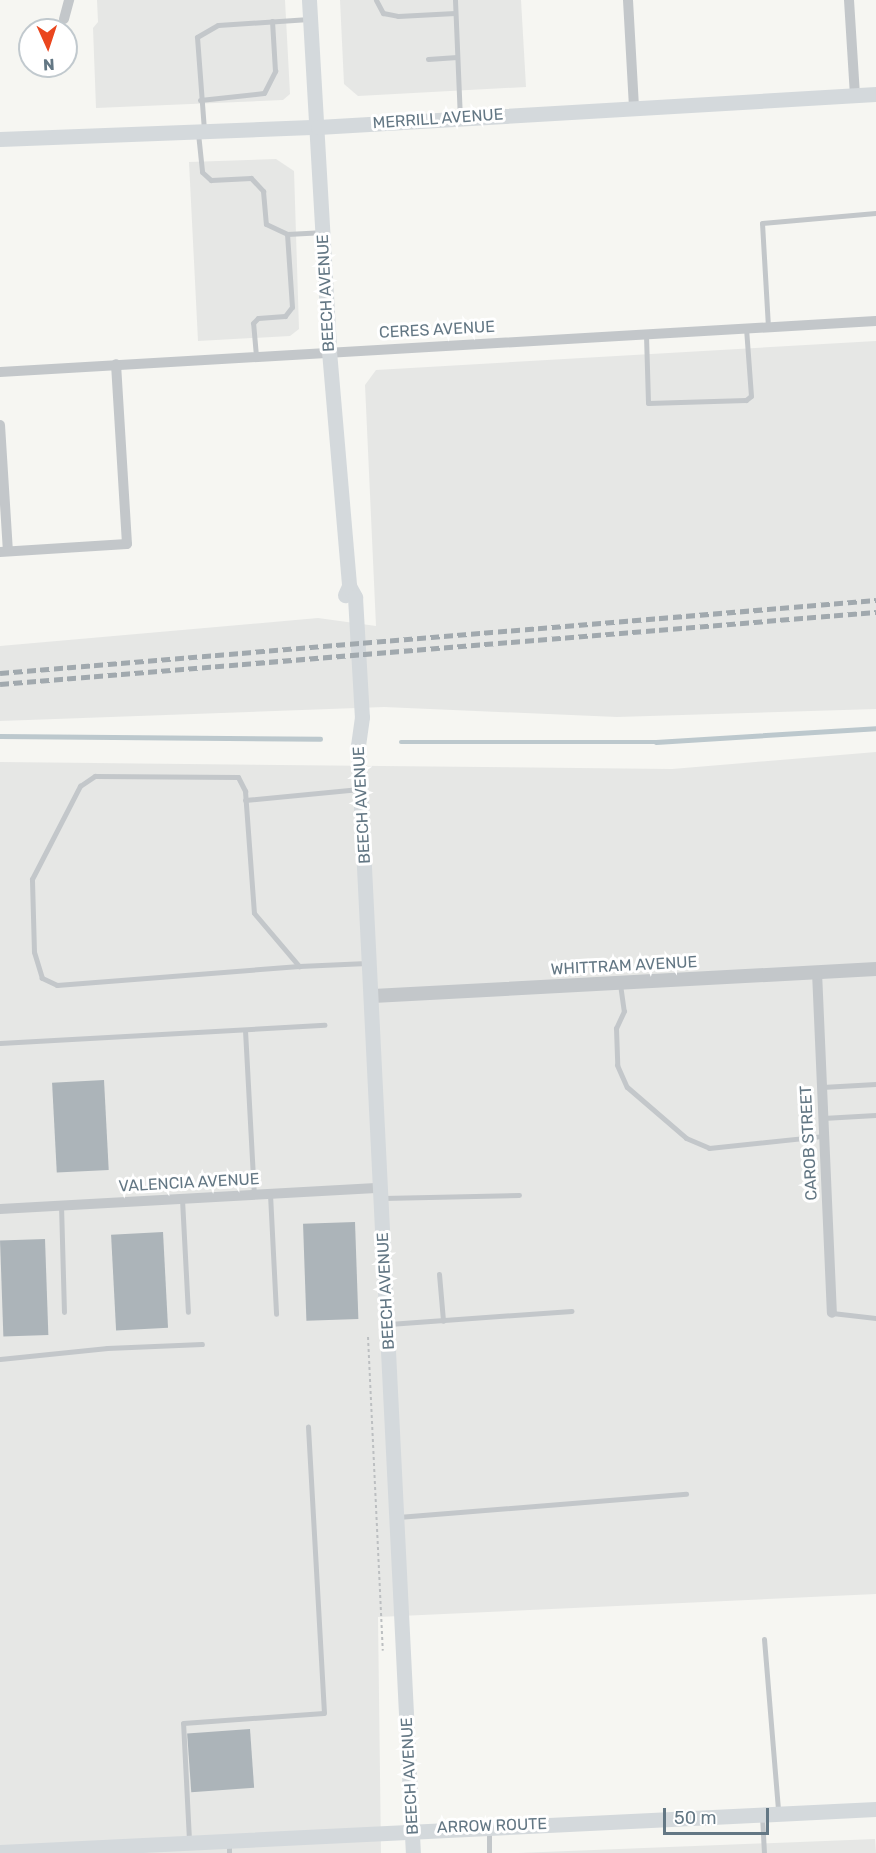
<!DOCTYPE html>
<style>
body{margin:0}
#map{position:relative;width:876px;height:1853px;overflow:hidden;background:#f6f6f2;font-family:Rubik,sans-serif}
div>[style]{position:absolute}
.built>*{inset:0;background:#e6e7e5}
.stream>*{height:4.5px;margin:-2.25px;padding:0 2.25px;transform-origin:2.25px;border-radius:2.25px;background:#bcc8cd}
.building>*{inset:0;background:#acb4b9;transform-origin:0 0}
.path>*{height:2px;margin-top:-1px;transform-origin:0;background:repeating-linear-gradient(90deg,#bcbfc1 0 3px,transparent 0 6px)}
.service>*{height:5px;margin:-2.5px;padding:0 2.5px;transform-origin:2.5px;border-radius:2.5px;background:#c3c7ca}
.minor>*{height:10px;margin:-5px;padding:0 5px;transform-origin:5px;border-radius:5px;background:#c3c7ca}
.tertiary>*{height:14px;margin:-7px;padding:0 7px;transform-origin:7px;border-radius:7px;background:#c3c7ca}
.secondary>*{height:15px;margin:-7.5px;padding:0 7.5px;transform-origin:7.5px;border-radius:7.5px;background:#d4d9dc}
.rail>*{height:4.5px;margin-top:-2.25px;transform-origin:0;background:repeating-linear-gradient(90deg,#a1a9ae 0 9px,transparent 0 13.5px)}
span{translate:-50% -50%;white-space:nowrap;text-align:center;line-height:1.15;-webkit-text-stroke:6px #fff;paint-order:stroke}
.street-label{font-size:16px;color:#637784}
.north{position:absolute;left:18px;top:18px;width:60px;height:60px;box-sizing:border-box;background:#fff;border:2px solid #c1c9ce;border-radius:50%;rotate:177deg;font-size:16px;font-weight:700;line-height:24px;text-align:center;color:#637784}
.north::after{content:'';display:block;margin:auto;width:21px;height:27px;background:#ea461e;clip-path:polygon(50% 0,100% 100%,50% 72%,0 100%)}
.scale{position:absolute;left:663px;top:1808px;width:106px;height:27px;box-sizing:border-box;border:3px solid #637784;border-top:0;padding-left:8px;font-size:18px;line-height:21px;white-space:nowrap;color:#637784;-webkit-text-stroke:4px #fff;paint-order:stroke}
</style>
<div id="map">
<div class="built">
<div style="clip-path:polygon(97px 0,285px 0,290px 94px,283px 100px,96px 108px,93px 28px,98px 22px)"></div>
<div style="clip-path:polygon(340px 0,521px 0,526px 87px,358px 96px,344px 84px)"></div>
<div style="clip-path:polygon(276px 159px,294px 171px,299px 329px,290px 336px,198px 341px,189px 162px)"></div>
<div style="clip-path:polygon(876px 341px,876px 709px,617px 717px,384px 707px,0 721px,0 646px,318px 618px,376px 626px,365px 385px,376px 370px)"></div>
<div style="clip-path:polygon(876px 752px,876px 1594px,378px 1617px,381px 1853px,0 1853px,0 762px,672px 769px)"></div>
<div style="clip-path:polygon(875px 1839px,876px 1853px,518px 1853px)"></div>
</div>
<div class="stream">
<div style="left:0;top:736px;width:320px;rotate:0.5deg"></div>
<div style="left:401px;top:742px;width:255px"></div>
<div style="left:656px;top:742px;width:220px;rotate:-3.6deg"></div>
</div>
<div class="building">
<div style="left:104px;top:1080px;width:90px;height:52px;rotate:87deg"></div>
<div style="left:355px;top:1222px;width:97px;height:52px;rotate:88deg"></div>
<div style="left:163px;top:1232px;width:96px;height:52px;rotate:87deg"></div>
<div style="left:45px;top:1239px;width:96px;height:45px;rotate:88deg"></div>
<div style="left:250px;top:1729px;width:59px;height:63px;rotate:86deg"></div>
</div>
<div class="path">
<div style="left:368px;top:1337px;width:314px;rotate:87.3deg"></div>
</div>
<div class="service">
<div style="left:376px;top:0;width:15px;rotate:62deg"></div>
<div style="left:383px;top:13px;width:15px;rotate:11deg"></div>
<div style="left:398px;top:16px;width:57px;rotate:-3deg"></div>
<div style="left:455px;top:0;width:117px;rotate:87.6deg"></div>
<div style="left:428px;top:59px;width:29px;rotate:-4deg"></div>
<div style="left:200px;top:100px;width:64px;rotate:-6.2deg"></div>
<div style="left:264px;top:93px;width:25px;rotate:-63deg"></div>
<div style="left:275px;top:71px;width:50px;rotate:-93.4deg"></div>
<div style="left:204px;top:130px;width:93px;rotate:-94.3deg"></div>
<div style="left:197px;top:37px;width:24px;rotate:-30deg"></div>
<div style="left:218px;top:25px;width:91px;rotate:-3.8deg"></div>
<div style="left:198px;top:133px;width:39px;rotate:84deg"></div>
<div style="left:202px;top:172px;width:12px;rotate:42deg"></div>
<div style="left:211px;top:180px;width:40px;rotate:-2.9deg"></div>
<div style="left:251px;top:178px;width:18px;rotate:47deg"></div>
<div style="left:263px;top:191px;width:33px;rotate:85deg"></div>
<div style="left:266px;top:224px;width:23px;rotate:25deg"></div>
<div style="left:287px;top:234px;width:33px;rotate:-3deg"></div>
<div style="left:768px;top:327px;width:104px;rotate:-93.3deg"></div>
<div style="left:762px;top:223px;width:114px;rotate:-5deg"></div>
<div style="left:646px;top:335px;width:68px;rotate:88.3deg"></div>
<div style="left:648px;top:403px;width:98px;rotate:-1.8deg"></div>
<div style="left:746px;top:400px;width:6px;rotate:-39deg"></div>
<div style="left:751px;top:396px;width:68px;rotate:-94.2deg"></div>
<div style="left:256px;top:356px;width:33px;rotate:-95deg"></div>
<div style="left:253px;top:323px;width:7px;rotate:-45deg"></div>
<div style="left:258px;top:318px;width:27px;rotate:-4deg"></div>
<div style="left:285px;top:316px;width:11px;rotate:-52deg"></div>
<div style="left:292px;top:307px;width:73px;rotate:-93.9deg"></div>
<div style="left:245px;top:800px;width:115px;rotate:-5.5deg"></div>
<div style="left:299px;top:966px;width:243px;rotate:175.5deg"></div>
<div style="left:57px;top:985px;width:17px;rotate:-155deg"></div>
<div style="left:42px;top:978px;width:27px;rotate:-107deg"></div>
<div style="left:34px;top:952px;width:73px;rotate:-91.6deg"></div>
<div style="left:32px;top:879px;width:105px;rotate:-62.7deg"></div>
<div style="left:80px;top:786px;width:18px;rotate:-34deg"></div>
<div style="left:95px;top:776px;width:143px;rotate:0.4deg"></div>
<div style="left:238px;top:777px;width:16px;rotate:63deg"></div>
<div style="left:245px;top:791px;width:122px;rotate:85.8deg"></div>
<div style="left:254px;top:913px;width:70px;rotate:49.7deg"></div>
<div style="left:299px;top:966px;width:68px;rotate:-2.5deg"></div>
<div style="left:620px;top:984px;width:27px;rotate:82deg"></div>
<div style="left:624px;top:1011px;width:19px;rotate:115deg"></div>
<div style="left:616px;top:1028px;width:37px;rotate:88deg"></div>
<div style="left:617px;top:1065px;width:24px;rotate:66deg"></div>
<div style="left:627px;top:1087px;width:78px;rotate:40.8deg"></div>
<div style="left:686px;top:1138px;width:25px;rotate:23deg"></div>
<div style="left:709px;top:1148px;width:116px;rotate:-6deg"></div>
<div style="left:245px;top:1030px;width:165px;rotate:86.9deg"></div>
<div style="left:0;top:1043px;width:325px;rotate:-3.2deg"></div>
<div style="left:822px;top:1087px;width:54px;rotate:-3.2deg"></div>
<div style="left:823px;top:1118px;width:53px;rotate:-3.2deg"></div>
<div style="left:270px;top:1194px;width:120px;rotate:87.1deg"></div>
<div style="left:383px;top:1198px;width:136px;rotate:-1.3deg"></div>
<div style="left:182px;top:1199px;width:113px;rotate:87deg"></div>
<div style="left:61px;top:1205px;width:107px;rotate:88.4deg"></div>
<div style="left:439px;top:1274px;width:47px;rotate:85.1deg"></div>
<div style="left:832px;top:1313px;width:44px;rotate:6.5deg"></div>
<div style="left:389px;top:1324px;width:183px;rotate:-4.1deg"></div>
<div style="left:0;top:1359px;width:108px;rotate:-5.9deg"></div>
<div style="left:107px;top:1348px;width:95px;rotate:-2.4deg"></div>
<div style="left:398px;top:1517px;width:289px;rotate:-4.6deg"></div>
<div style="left:764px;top:1639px;width:173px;rotate:85.3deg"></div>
<div style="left:762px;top:1815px;width:38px;rotate:87deg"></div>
<div style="left:489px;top:1829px;width:24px;rotate:90deg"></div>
<div style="left:189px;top:1840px;width:117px;rotate:-92.9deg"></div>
<div style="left:183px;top:1723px;width:141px;rotate:-4.1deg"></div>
<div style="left:324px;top:1713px;width:287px;rotate:-93.2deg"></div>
<div style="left:229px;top:1841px;width:12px;rotate:90deg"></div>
</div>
<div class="minor">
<div style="left:628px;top:0;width:107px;rotate:86.8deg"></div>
<div style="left:849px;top:0;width:95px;rotate:86.4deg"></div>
<div style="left:64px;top:19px;width:20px;rotate:-75deg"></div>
<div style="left:0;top:372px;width:877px;rotate:-3.33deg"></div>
<div style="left:0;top:425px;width:126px;rotate:86.4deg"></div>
<div style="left:0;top:552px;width:127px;rotate:-3.6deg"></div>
<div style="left:127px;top:544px;width:180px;rotate:-93.5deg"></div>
<div style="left:817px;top:972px;width:341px;rotate:87.5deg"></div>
<div style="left:0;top:1209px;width:381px;rotate:-3.2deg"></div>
</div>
<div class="tertiary">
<div style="left:373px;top:996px;width:504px;rotate:-3.07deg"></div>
</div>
<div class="secondary">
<div style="left:309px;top:0;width:352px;rotate:86.7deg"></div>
<div style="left:329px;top:351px;width:236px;rotate:85.1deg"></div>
<div style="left:349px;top:586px;width:10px;rotate:114deg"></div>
<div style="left:0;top:139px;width:318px;rotate:-2.2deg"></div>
<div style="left:318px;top:127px;width:559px;rotate:-3.38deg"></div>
<div style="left:349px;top:586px;width:13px;rotate:61deg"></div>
<div style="left:355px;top:597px;width:120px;rotate:86.7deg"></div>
<div style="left:362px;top:717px;width:29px;rotate:98deg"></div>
<div style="left:358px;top:746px;width:1108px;rotate:87.16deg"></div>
<div style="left:0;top:1852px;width:877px;rotate:-2.81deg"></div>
</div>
<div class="rail">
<div style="left:0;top:673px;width:879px;rotate:-4.76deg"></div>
<div style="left:0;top:684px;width:879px;rotate:-4.7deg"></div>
</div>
<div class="street-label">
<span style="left:438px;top:119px;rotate:-4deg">MERRILL AVENUE</span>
<span style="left:326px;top:293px;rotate:-93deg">BEECH AVENUE</span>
<span style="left:437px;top:330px;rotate:-3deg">CERES AVENUE</span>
<span style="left:362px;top:805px;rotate:-93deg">BEECH AVENUE</span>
<span style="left:624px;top:966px;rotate:-3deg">WHITTRAM AVENUE</span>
<span style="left:809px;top:1143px;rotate:-93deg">CAROB STREET</span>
<span style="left:189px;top:1183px;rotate:-3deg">VALENCIA AVENUE</span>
<span style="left:386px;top:1291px;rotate:-93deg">BEECH AVENUE</span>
<span style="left:410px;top:1776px;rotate:-93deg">BEECH AVENUE</span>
<span style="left:492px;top:1826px;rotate:-2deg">ARROW ROUTE</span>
</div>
<div class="north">N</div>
<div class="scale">50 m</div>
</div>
